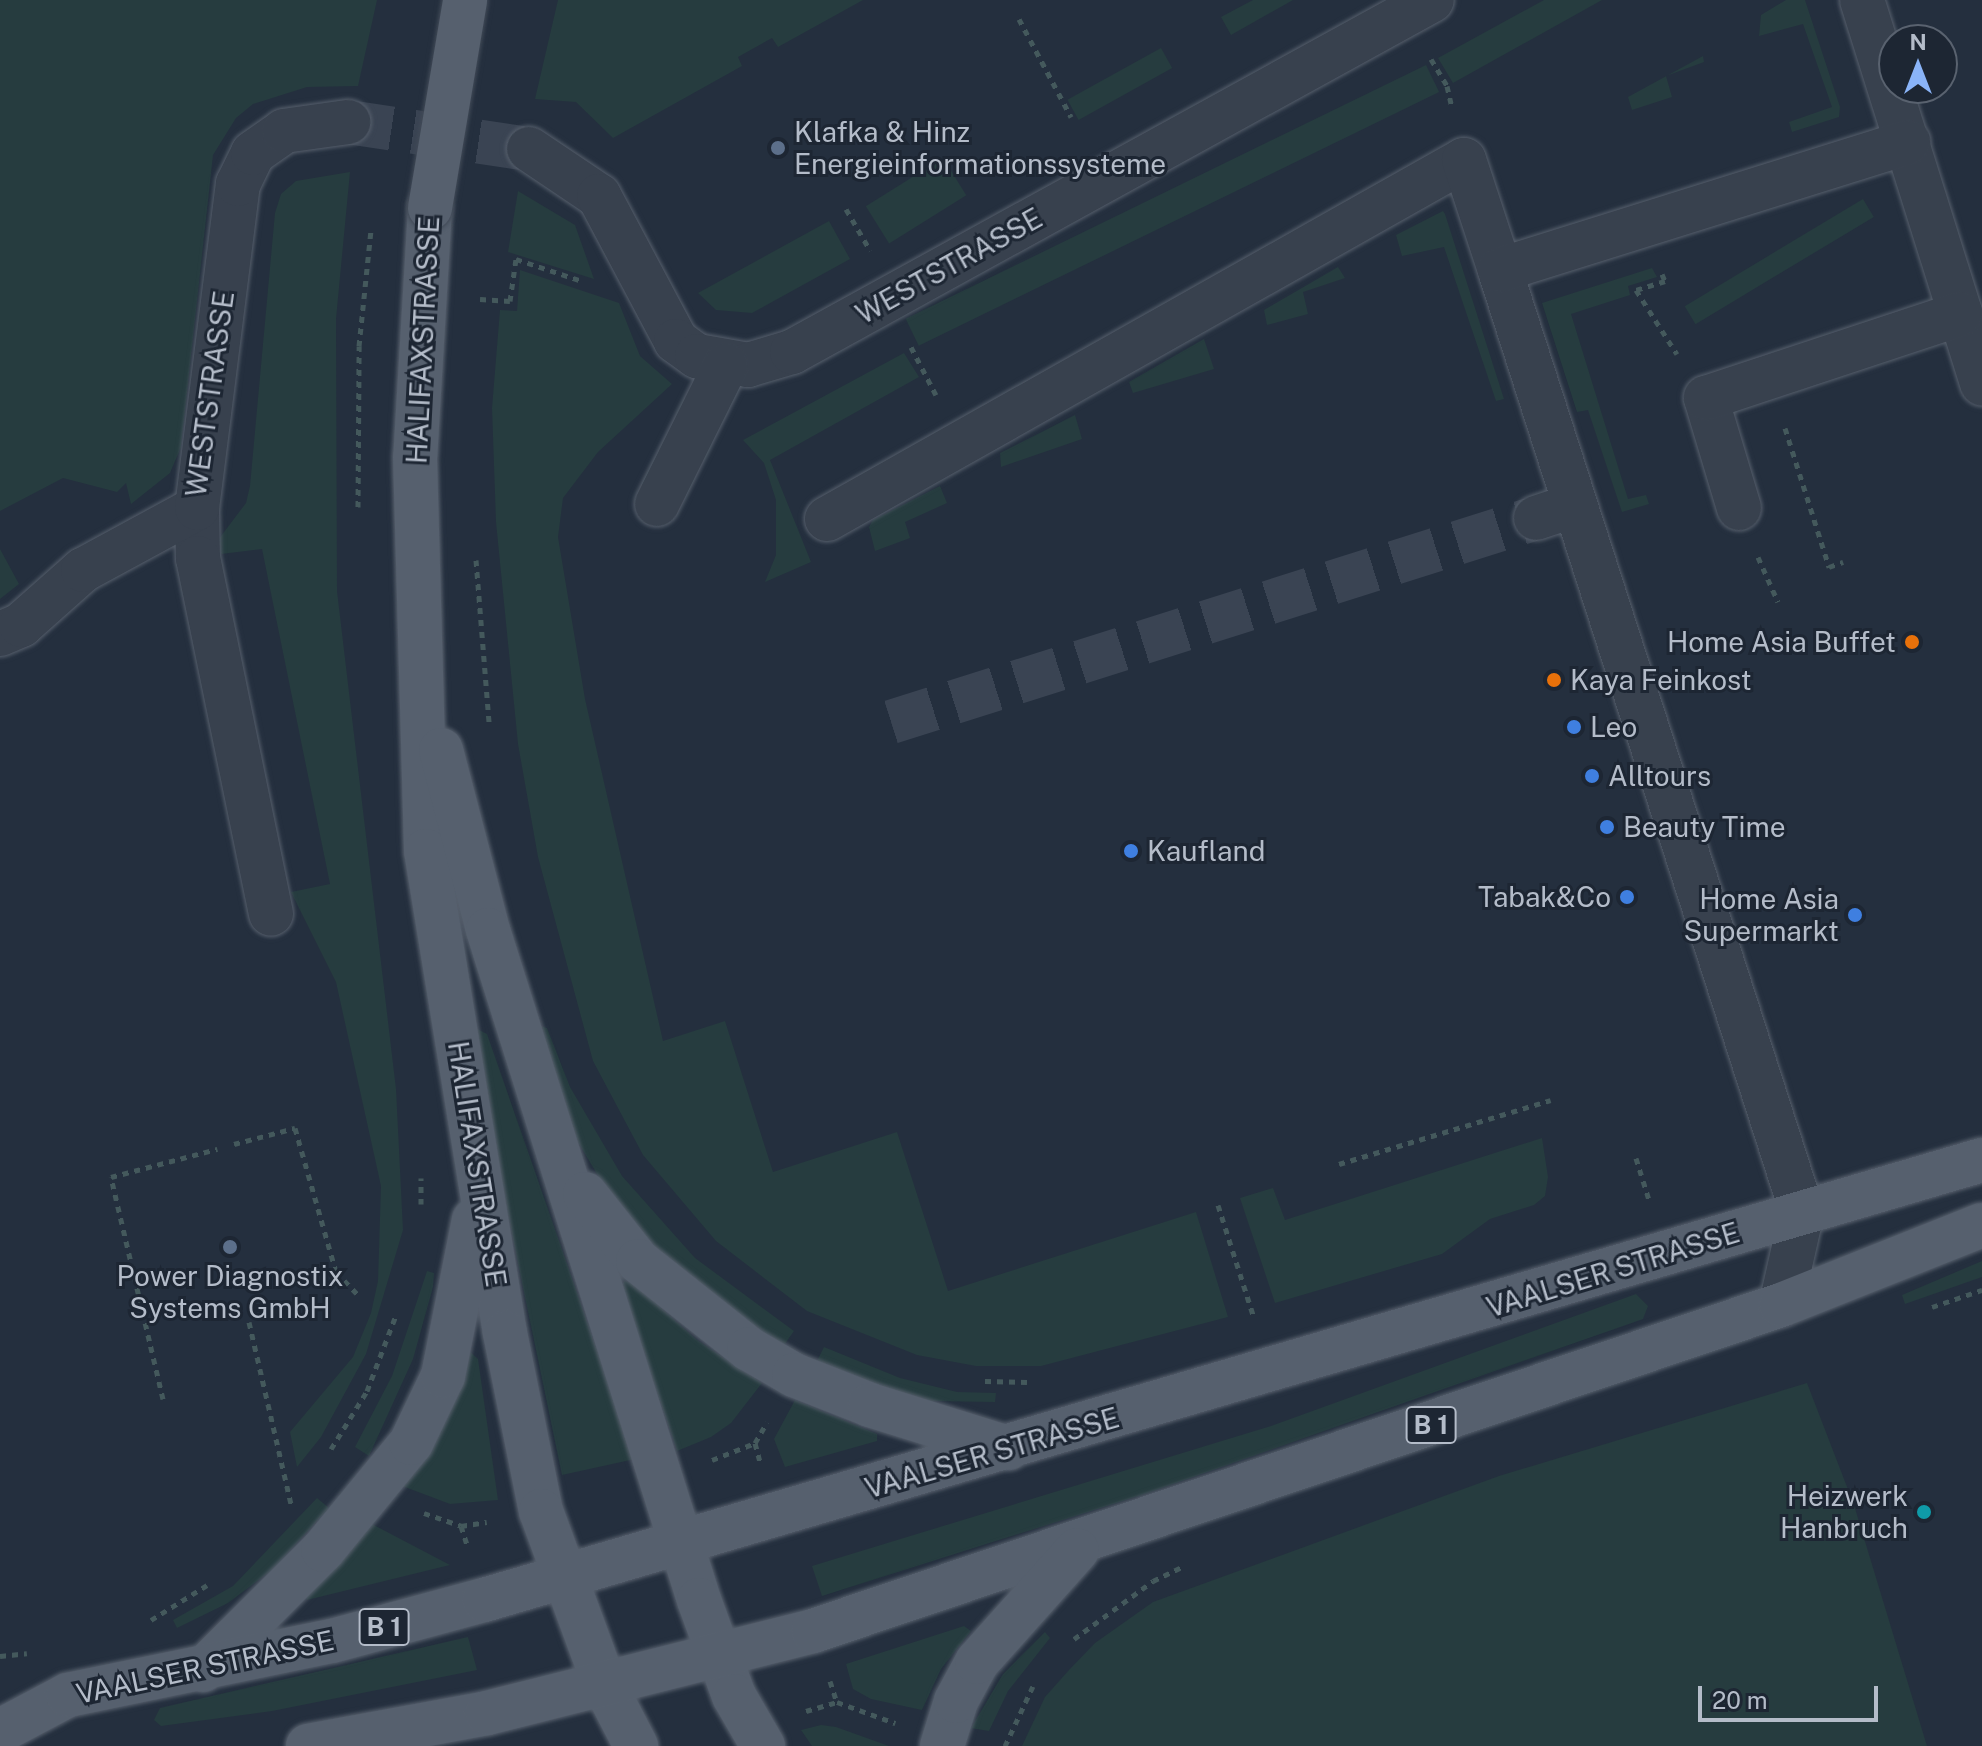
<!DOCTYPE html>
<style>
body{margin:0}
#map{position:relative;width:1982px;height:1746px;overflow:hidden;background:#242f3e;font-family:"Public Sans",sans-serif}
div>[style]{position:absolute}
.green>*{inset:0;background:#263c3f;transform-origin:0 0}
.minor-tunnel>*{height:44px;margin-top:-22px;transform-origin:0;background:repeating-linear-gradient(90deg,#3a4453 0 44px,transparent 0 66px)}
.path>*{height:5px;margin-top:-2.5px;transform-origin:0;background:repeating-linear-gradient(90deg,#44595c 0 6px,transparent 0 12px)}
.roads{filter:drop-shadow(0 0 2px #565f6c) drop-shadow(0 0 2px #565f6c)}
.minor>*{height:44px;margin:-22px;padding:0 22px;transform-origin:22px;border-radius:22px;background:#38414e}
.major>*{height:44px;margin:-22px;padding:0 22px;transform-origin:22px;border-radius:22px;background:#56606e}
.bridges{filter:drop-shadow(0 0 2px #414a57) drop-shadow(0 0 2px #414a57)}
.major-bridge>*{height:44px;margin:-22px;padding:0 22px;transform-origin:22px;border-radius:22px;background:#56606e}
.dots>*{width:22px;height:22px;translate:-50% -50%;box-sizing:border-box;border:4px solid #1d2633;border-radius:50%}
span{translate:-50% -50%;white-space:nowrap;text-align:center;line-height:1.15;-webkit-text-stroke:6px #1d2633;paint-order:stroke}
.shield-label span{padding:2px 6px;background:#1d2633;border:2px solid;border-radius:6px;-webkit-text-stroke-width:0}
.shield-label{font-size:26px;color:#b4bcc9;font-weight:700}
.poi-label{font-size:28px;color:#b4bcc9}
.left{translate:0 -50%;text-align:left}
.right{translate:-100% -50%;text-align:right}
.street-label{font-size:28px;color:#b4bcc9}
.north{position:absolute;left:1878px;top:24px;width:80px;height:80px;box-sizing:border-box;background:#1d2633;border:2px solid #59626f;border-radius:50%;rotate:0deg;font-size:22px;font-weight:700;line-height:32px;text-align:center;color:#b4bcc9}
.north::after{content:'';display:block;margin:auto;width:28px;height:36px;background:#8ab4f8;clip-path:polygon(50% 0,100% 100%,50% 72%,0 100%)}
.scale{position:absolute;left:1698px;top:1686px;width:180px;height:36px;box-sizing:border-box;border:4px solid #b4bcc9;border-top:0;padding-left:10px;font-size:24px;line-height:28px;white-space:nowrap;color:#b4bcc9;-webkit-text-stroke:6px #1d2633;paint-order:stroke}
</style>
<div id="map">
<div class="green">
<div style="clip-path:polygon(0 0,377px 0,358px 86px,307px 87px,253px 104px,236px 118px,213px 155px,181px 447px,170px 473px,131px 504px,126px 483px,117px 492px,63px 478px,0 511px)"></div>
<div style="clip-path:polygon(558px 0,863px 0,778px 47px,772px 38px,738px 57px,742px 66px,613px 138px,576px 102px,535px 99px)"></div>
<div style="clip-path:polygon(1253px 0,1293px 0,1231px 35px,1221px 17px)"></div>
<div style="clip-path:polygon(1544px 0,1602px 0,1453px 83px,1438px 58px)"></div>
<div style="clip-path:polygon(1786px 0,1805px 0,1840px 107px,1839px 117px,1792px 132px,1789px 122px,1832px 107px,1803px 24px,1759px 36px,1761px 15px)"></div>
<div style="left:1161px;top:48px;width:23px;height:107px;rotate:61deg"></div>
<div style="clip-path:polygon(1703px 56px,1704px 62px,1666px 76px,1672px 97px,1632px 110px,1628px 97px)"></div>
<div style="left:1426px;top:65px;width:30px;height:579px;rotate:64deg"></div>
<div style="left:943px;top:158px;width:44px;height:91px;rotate:58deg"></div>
<div style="clip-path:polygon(350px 172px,336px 319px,337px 591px,396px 1089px,403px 1230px,366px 1354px,321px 1437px,297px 1467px,290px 1432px,353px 1357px,371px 1313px,378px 1281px,381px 1186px,336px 982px,291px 892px,330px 884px,262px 549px,221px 554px,218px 540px,246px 503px,250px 486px,275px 213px,281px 194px,296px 181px)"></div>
<div style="clip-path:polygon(518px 191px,575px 225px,594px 279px,508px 252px)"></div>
<div style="left:1863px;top:199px;width:21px;height:208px;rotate:59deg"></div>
<div style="clip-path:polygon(1443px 211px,1445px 214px,1504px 399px,1496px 401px,1444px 247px,1402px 256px,1396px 235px)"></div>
<div style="clip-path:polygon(829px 221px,850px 259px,752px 313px,716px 310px,698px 293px)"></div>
<div style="clip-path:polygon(1338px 267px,1345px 278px,1303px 292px,1308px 314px,1267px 325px,1264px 310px)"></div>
<div style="clip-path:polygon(1652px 268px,1657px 277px,1628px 286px,1630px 295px,1571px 314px,1628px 499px,1646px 495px,1649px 504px,1622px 512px,1588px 410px,1577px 412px,1542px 303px)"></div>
<div style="clip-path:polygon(520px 270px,619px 303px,640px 356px,672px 384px,598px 452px,563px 498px,558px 537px,585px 699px,663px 1041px,725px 1021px,773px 1172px,897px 1132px,948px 1291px,1196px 1212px,1228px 1317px,1041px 1366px,976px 1366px,917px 1355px,807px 1311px,716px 1241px,643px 1155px,593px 1061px,538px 857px,518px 744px,496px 522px,492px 408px,500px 310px,517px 311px)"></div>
<div style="clip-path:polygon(1204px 339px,1214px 369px,1133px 393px,1129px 382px)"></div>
<div style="clip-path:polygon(904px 353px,919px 377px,770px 460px,811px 562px,765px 582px,776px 555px,776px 500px,764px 463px,743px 440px)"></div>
<div style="clip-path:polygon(1075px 415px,1082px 439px,1001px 467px,1000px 453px)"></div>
<div style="clip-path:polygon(940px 486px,947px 503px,905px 522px,910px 538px,875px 551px,869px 527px,873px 520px)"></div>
<div style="clip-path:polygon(0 549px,19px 584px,0 599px)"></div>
<div style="clip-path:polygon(537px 1025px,547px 1028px,570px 1087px,622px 1176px,695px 1258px,794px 1331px,782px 1348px,663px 1258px,609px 1194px,566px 1122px)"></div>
<div style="clip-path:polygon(477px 1029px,487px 1034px,635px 1459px,562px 1475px,471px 1037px)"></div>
<div style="clip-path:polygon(1542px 1138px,1548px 1177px,1545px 1196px,1534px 1205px,1490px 1219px,1442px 1254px,1275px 1303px,1240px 1198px,1273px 1188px,1285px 1220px)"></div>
<div style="clip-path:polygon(1982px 1261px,1982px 1277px,1905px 1304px,1902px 1295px)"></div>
<div style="clip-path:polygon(427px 1271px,434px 1273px,433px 1287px,413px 1359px,369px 1456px,355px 1447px,392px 1376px)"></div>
<div style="clip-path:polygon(624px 1281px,632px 1282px,697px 1340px,762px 1383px,731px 1423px,711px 1437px,677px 1451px,621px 1288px)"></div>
<div style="clip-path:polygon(1636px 1294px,1648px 1306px,1643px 1319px,1145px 1494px,822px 1596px,812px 1566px,1271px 1426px)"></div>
<div style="clip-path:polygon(824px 1347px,900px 1378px,957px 1392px,996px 1393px,995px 1402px,929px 1401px,815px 1365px)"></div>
<div style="clip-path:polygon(468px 1350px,478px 1359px,498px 1500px,450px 1504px,397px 1484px)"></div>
<div style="clip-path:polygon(1807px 1383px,1854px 1505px,1927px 1746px,1022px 1746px,1045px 1697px,1069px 1670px,1095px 1643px,1153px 1602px,1499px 1476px)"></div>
<div style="clip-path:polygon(795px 1400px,877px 1434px,877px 1441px,785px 1467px,774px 1439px)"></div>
<div style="clip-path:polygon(317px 1498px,329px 1508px,272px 1570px,228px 1603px,177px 1628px,173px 1620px,233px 1586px)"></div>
<div style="clip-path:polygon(370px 1523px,450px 1565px,307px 1600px,306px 1597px)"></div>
<div style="clip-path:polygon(964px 1626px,971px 1631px,941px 1669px,922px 1710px,871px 1699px,853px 1689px,846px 1664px)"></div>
<div style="clip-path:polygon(1045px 1632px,1050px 1638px,1008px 1691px,989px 1731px,971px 1728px,1003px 1674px)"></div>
<div style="clip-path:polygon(468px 1637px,477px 1670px,272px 1711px,161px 1726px,154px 1720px,160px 1708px)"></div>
<div style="clip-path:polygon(821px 1725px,836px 1727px,889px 1746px,812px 1746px,801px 1730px)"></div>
</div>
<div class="minor-tunnel">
<div style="left:348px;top:122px;width:183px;rotate:8.5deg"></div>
<div style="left:891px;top:722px;width:676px;rotate:-17.55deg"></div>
</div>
<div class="path">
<div style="left:1019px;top:19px;width:111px;rotate:62deg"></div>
<div style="left:1431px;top:59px;width:31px;rotate:59deg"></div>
<div style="left:1447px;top:86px;width:23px;rotate:77deg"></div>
<div style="left:846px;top:209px;width:48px;rotate:59.7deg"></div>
<div style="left:1662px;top:274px;width:8px;rotate:67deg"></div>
<div style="left:1665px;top:281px;width:30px;rotate:163deg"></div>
<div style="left:1636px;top:290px;width:76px;rotate:57.4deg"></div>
<div style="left:480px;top:299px;width:30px;rotate:4deg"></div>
<div style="left:510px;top:301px;width:42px;rotate:-81.9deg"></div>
<div style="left:516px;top:259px;width:70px;rotate:18.4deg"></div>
<div style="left:911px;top:347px;width:54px;rotate:62.5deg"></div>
<div style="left:1785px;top:428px;width:146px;rotate:72.4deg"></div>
<div style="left:1829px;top:567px;width:15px;rotate:-20deg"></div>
<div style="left:358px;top:507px;width:161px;rotate:-89.6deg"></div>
<div style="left:359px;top:346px;width:117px;rotate:-84.1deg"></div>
<div style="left:1758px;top:557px;width:49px;rotate:66deg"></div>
<div style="left:476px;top:560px;width:163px;rotate:85.4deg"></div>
<div style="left:234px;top:1144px;width:63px;rotate:-14.7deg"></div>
<div style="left:295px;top:1128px;width:150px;rotate:74.1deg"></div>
<div style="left:336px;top:1272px;width:33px;rotate:46deg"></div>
<div style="left:1636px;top:1158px;width:47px;rotate:72.7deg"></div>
<div style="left:1339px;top:1164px;width:221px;rotate:-16.8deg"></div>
<div style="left:421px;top:1204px;width:26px;rotate:-90deg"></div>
<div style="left:1218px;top:1205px;width:119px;rotate:72.3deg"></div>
<div style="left:1932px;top:1307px;width:53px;rotate:-18.8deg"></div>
<div style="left:249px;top:1322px;width:187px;rotate:77deg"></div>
<div style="left:985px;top:1381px;width:42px;rotate:1.4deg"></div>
<div style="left:163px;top:1399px;width:228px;rotate:-103.2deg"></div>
<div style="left:111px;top:1177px;width:110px;rotate:-14.8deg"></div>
<div style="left:755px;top:1443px;width:20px;rotate:75deg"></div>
<div style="left:331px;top:1449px;width:68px;rotate:-58.2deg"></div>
<div style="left:367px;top:1391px;width:81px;rotate:-69.1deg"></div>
<div style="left:712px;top:1460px;width:46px;rotate:-21.6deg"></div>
<div style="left:755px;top:1443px;width:24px;rotate:-60deg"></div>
<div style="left:424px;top:1513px;width:39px;rotate:19deg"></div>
<div style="left:461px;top:1526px;width:26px;rotate:-9deg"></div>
<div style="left:461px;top:1526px;width:23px;rotate:72deg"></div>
<div style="left:151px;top:1620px;width:66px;rotate:-32deg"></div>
<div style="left:1074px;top:1639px;width:98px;rotate:-36.3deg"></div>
<div style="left:1153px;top:1581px;width:32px;rotate:-26deg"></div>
<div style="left:0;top:1656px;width:27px;rotate:-6deg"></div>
<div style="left:830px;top:1681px;width:22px;rotate:72deg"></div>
<div style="left:806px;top:1711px;width:32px;rotate:-16deg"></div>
<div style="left:837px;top:1702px;width:62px;rotate:19.9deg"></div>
<div style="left:1005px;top:1746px;width:66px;rotate:-65deg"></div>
</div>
<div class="roads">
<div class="minor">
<div style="left:1862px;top:0;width:402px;rotate:72.6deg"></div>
<div style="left:529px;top:149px;width:84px;rotate:33.9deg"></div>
<div style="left:599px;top:196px;width:164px;rotate:62deg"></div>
<div style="left:676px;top:341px;width:26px;rotate:36deg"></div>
<div style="left:697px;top:356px;width:52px;rotate:10deg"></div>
<div style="left:748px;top:365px;width:46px;rotate:-16.5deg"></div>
<div style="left:792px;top:352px;width:730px;rotate:-28.81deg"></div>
<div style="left:657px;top:504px;width:155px;rotate:-63.6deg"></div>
<div style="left:197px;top:508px;width:50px;rotate:88.9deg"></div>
<div style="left:198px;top:558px;width:363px;rotate:78.4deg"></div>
<div style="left:1739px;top:508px;width:115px;rotate:-106.7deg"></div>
<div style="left:1706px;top:398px;width:268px;rotate:-18.3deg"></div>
<div style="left:1536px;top:518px;width:41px;rotate:-18.4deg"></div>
<div style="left:827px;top:519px;width:731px;rotate:-29.4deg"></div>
<div style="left:1464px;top:160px;width:116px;rotate:71.9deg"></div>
<div style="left:0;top:634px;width:23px;rotate:-23deg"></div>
<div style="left:21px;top:625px;width:83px;rotate:-41.6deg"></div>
<div style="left:83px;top:570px;width:130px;rotate:-28.5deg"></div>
<div style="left:197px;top:508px;width:327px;rotate:-82.8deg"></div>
<div style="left:238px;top:184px;width:34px;rotate:-64deg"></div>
<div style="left:253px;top:153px;width:38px;rotate:-35deg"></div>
<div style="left:284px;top:131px;width:65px;rotate:-8deg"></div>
<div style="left:1781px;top:1305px;width:95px;rotate:-77.3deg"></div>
<div style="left:1802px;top:1212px;width:989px;rotate:-107.78deg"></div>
<div style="left:1500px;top:270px;width:428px;rotate:-17.4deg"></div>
</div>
<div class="major">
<div style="left:430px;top:208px;width:249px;rotate:93.4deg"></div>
<div style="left:415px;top:457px;width:394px;rotate:88.4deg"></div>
<div style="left:426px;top:851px;width:488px;rotate:80.7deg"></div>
<div style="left:505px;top:1333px;width:182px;rotate:78.6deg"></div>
<div style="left:541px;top:1511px;width:186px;rotate:69.9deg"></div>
<div style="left:605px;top:1686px;width:68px;rotate:62.7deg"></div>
<div style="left:441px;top:750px;width:186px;rotate:75.4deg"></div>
<div style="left:488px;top:930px;width:702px;rotate:72.52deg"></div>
<div style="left:699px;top:1600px;width:102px;rotate:70deg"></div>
<div style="left:734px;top:1696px;width:58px;rotate:59.9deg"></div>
<div style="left:585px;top:1194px;width:85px;rotate:51.7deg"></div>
<div style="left:638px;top:1261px;width:142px;rotate:38.4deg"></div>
<div style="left:749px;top:1349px;width:52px;rotate:30deg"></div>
<div style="left:794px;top:1375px;width:82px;rotate:21.5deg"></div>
<div style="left:870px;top:1405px;width:145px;rotate:17.3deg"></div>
<div style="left:203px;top:1670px;width:170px;rotate:-45deg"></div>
<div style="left:323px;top:1550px;width:139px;rotate:-50.6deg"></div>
<div style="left:411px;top:1443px;width:74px;rotate:-64.5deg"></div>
<div style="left:443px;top:1376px;width:159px;rotate:-78.8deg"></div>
<div style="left:0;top:1731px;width:77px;rotate:-27.9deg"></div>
<div style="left:68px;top:1695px;width:269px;rotate:-11.6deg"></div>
<div style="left:332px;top:1641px;width:157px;rotate:-15.1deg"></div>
<div style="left:484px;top:1600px;width:1561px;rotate:-16.37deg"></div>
<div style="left:308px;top:1746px;width:182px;rotate:-10.4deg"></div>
<div style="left:487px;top:1713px;width:336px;rotate:-14.1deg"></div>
<div style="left:813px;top:1631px;width:1021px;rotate:-18.61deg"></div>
<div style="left:1781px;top:1305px;width:216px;rotate:-21.7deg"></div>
<div style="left:942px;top:1746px;width:47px;rotate:-72.7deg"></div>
<div style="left:956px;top:1701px;width:44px;rotate:-61.7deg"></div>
<div style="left:977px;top:1662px;width:150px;rotate:-48.2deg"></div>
</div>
</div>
<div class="bridges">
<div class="major-bridge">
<div style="left:430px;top:208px;width:211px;rotate:-80.4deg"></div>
</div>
</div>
<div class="dots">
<div style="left:778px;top:148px;background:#5c6f8a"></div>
<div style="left:1912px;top:642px;background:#e8710a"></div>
<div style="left:1554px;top:680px;background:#e8710a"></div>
<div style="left:1574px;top:727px;background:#3f7fe0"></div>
<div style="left:1592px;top:776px;background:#3f7fe0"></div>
<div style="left:1607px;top:827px;background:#3f7fe0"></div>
<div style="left:1131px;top:851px;background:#3f7fe0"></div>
<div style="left:1627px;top:897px;background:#3f7fe0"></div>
<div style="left:1855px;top:915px;background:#3f7fe0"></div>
<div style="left:230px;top:1247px;background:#5c6f8a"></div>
<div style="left:1924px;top:1512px;background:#0f9aa8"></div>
</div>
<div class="shield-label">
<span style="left:1431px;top:1425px">B 1</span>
<span style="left:384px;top:1627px">B 1</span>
</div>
<div class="poi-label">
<span class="left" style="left:794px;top:148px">Klafka &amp; Hinz<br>Energieinformationssysteme</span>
<span class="right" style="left:1896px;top:642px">Home Asia Buffet</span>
<span class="left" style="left:1570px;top:680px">Kaya Feinkost</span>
<span class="left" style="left:1590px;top:727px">Leo</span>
<span class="left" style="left:1608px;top:776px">Alltours</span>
<span class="left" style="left:1623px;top:827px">Beauty Time</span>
<span class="left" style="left:1147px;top:851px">Kaufland</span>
<span class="right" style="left:1611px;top:897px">Tabak&amp;Co</span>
<span class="right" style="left:1839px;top:915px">Home Asia<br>Supermarkt</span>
<span style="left:230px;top:1292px">Power Diagnostix<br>Systems GmbH</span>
<span class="right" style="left:1908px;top:1512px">Heizwerk<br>Hanbruch</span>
</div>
<div class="street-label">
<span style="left:949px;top:266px;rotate:-29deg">WESTSTRASSE</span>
<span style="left:423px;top:340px;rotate:-87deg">HALIFAXSTRASSE</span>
<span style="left:210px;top:394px;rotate:-82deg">WESTSTRASSE</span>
<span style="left:477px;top:1164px;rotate:81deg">HALIFAXSTRASSE</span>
<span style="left:1613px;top:1270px;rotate:-17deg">VAALSER STRASSE</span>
<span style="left:992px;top:1453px;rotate:-16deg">VAALSER STRASSE</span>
<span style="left:205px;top:1667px;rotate:-12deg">VAALSER STRASSE</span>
</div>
<div class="north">N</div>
<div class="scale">20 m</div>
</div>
